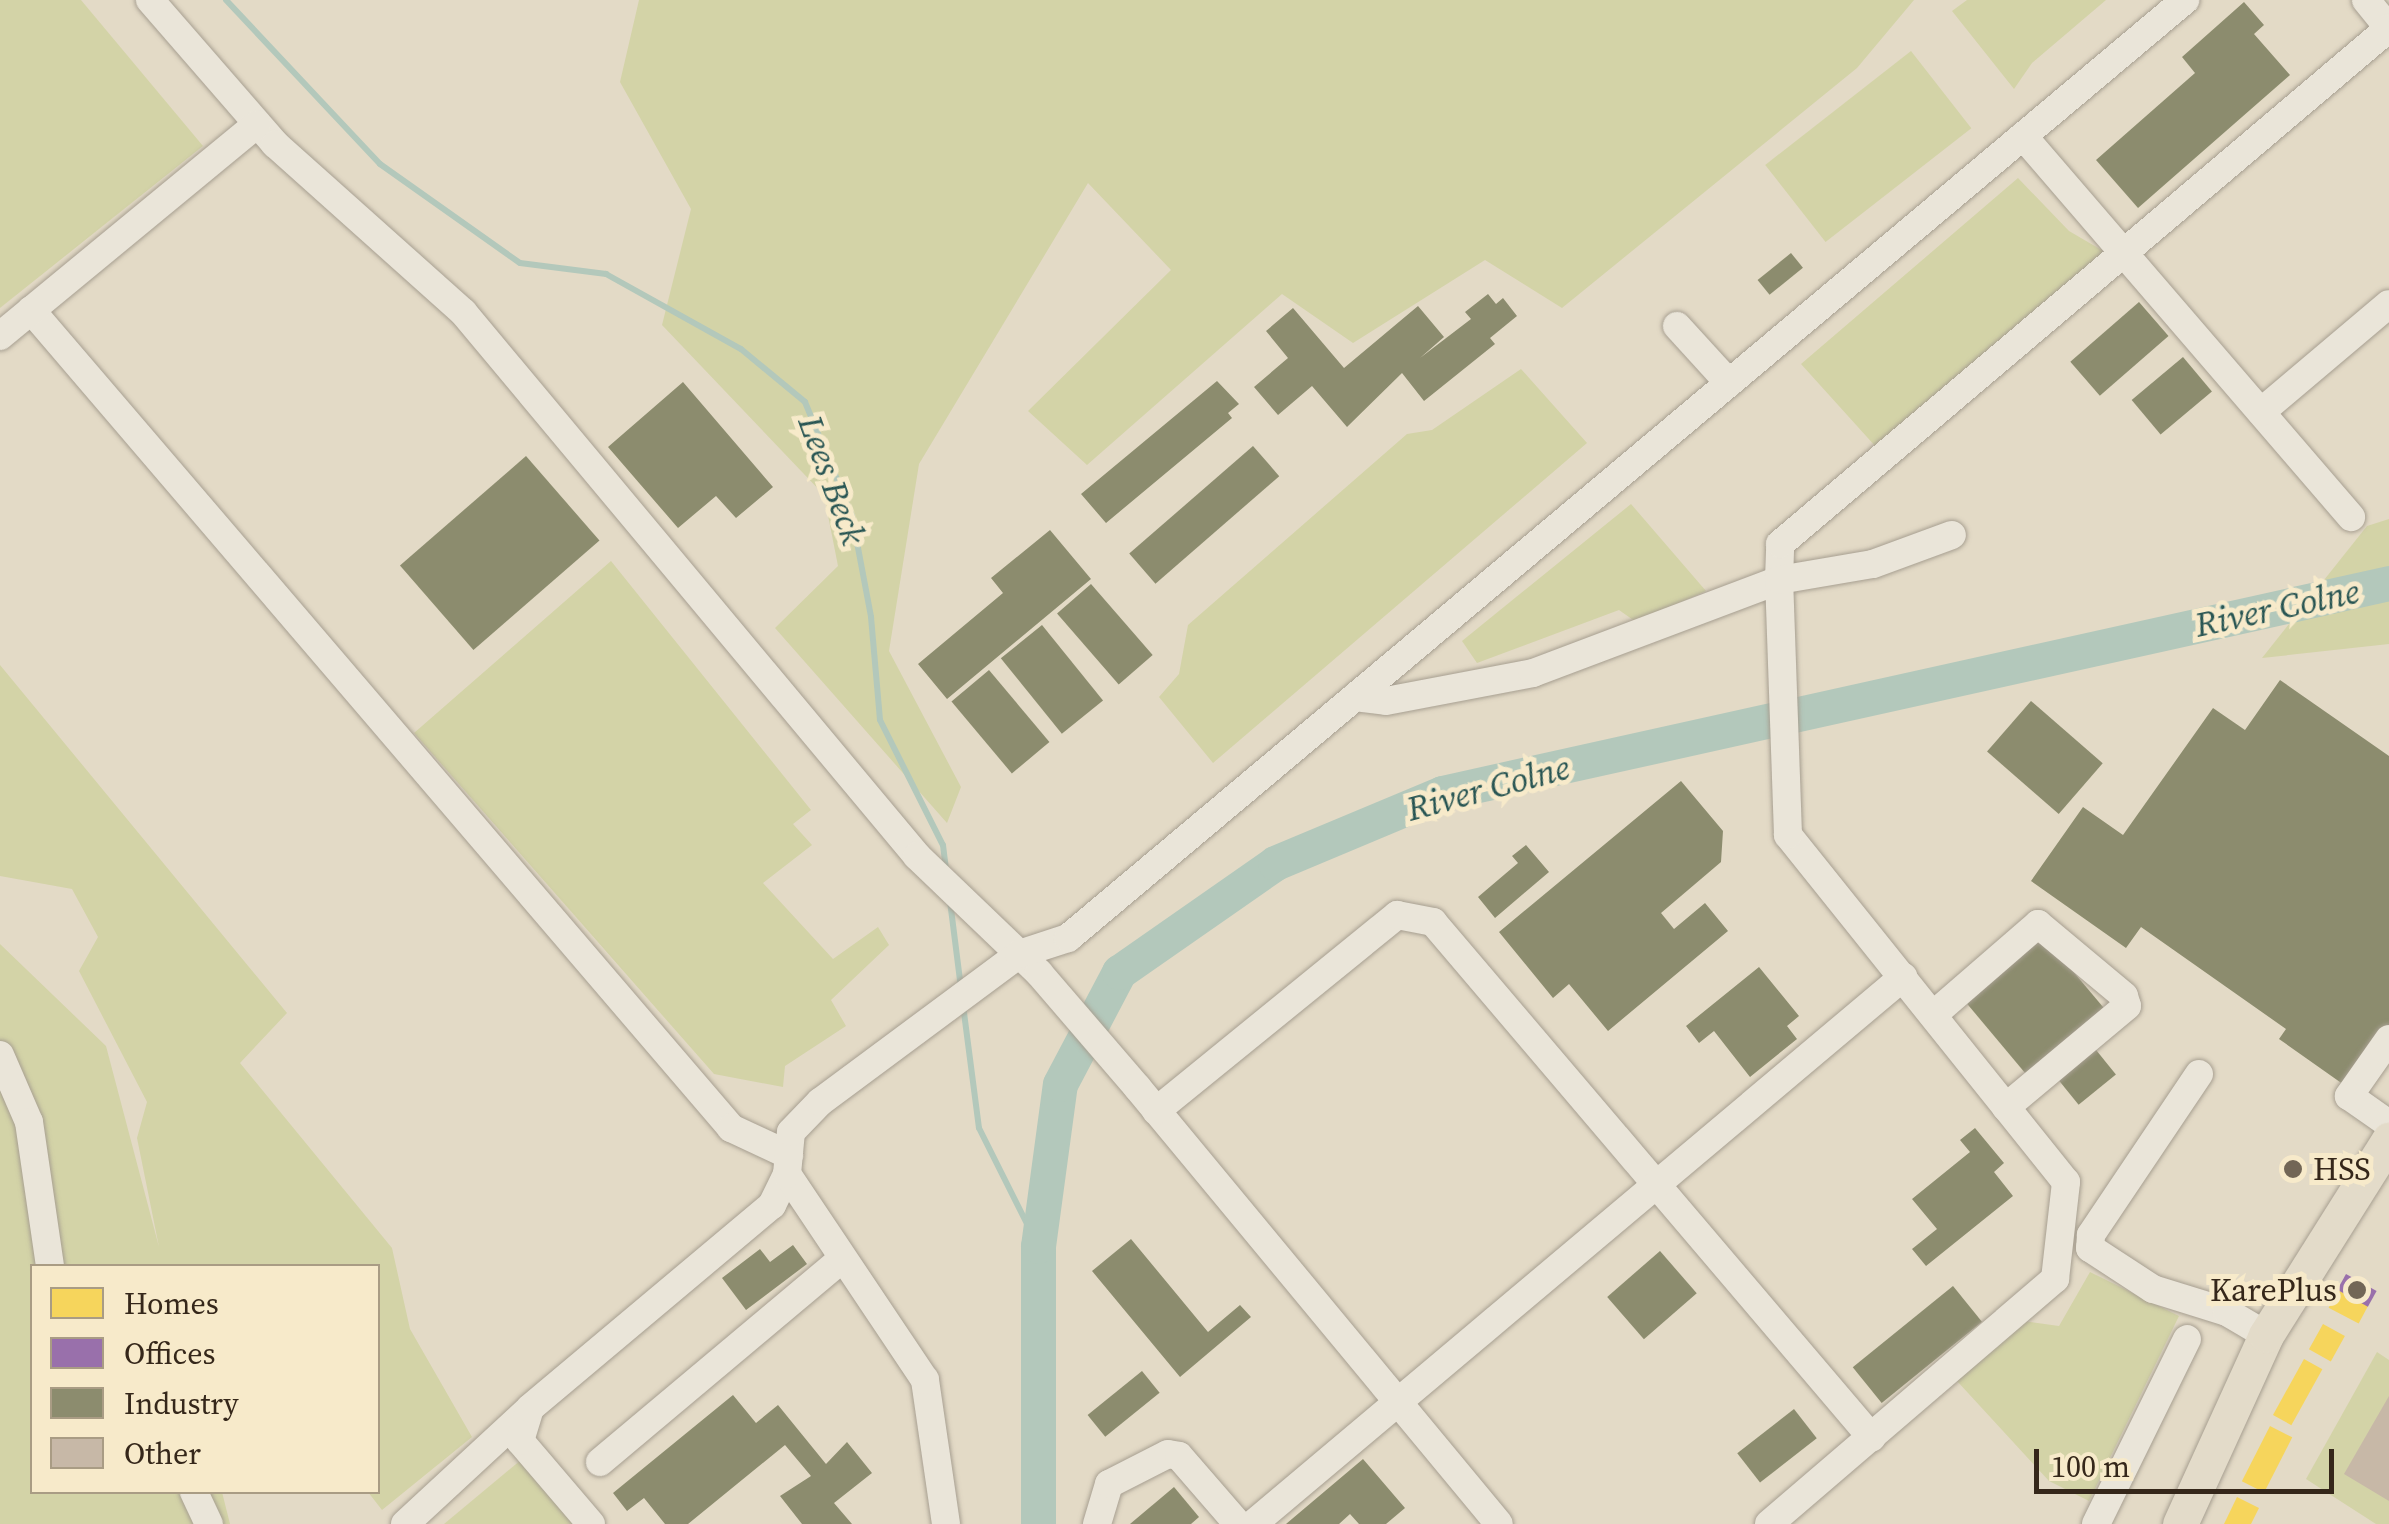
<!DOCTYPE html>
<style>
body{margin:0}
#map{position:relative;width:2389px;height:1524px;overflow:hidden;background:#e3dac6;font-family:"Source Serif 4",serif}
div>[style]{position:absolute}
.green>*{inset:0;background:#d3d3a7;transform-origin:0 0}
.homes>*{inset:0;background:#f6d55c;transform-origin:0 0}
.offices>*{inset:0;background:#9970ab;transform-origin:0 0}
.industry>*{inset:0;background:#8c8c6e;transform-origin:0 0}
.stream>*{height:6px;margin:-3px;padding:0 3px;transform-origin:3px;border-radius:3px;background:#b3c8bb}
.river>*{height:35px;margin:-17.5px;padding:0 17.5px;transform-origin:17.5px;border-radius:17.5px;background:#b3c8bb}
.building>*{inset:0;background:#c7b8a7}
.roads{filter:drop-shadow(0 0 2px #a79f91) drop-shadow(0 0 2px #a79f91)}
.minor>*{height:28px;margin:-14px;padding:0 14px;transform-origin:14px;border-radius:14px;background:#eae5d9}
.major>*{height:35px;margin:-17.5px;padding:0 17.5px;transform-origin:17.5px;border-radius:17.5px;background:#e3dbc9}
.dots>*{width:28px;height:28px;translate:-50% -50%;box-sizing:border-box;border:5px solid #f7eaca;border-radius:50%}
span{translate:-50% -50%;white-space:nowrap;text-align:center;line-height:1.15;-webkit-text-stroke:10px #f7eaca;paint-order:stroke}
.poi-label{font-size:32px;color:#35271a}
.left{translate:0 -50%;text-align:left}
.right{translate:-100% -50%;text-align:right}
.water-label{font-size:35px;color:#285553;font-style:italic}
.legend{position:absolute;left:30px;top:1264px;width:350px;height:230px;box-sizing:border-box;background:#f7eaca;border:2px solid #a99c84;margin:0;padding:12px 18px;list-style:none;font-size:30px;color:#35271a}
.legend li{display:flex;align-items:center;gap:20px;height:50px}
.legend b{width:50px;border:2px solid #a99c84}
.scale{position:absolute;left:2034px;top:1449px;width:300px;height:45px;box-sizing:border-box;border:5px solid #35271a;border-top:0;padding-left:12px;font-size:30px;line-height:35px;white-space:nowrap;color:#35271a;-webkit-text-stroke:8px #f7eaca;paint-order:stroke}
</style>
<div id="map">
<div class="green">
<div style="clip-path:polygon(0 0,81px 0,203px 146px,0 308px)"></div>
<div style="clip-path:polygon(639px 0,1914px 0,1857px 68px,1562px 308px,1485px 260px,1353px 343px,1282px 294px,1087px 465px,1028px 411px,1171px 270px,1088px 183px,919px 464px,889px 651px,961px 787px,947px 823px,775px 628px,838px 566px,824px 495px,662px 325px,691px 209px,620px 82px)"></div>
<div style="clip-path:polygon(1967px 0,2106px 0,2032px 63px,2014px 89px,1952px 11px)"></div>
<div style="left:1911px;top:51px;width:98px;height:185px;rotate:52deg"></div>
<div style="clip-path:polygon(2018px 178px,2069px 231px,2105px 252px,1876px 447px,1801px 364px)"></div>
<div style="clip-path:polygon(1521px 369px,1587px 443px,1213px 763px,1159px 697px,1179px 674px,1188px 625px,1407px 434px,1432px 430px)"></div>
<div style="clip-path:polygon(1631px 504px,1706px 591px,1636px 622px,1619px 610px,1477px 663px,1462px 641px)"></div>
<div style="clip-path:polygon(2389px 519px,2389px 644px,2262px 658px,2367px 526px)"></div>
<div style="clip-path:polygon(611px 561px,811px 810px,793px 824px,812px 845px,763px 883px,833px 959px,878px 927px,889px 945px,831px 1000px,846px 1026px,785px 1066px,783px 1087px,714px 1074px,414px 733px)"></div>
<div style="clip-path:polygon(0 665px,287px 1013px,240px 1063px,392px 1248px,410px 1329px,472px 1437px,382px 1510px,368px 1492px,378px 1492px,378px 1266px,32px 1266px,32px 1492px,222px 1492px,230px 1524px,0 1524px,0 944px,106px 1046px,159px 1247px,137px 1138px,147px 1102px,79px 971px,98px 937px,72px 889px,0 876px)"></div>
<div style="clip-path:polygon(2090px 1272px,2179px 1316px,2089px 1501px,2049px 1481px,1957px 1381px,2024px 1321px,2059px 1326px)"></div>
<div style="clip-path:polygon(2377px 1352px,2389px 1360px,2389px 1524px,2376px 1524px,2306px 1479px)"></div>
<div style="clip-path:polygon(522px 1459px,576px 1524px,444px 1524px)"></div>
</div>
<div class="homes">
<div style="left:2338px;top:1290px;width:34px;height:20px;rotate:28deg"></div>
<div style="left:2323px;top:1324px;width:25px;height:29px;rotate:29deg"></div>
<div style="left:2304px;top:1359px;width:21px;height:64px;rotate:29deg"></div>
<div style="left:2270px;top:1426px;width:25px;height:62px;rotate:27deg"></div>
<div style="clip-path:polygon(2237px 1497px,2259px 1508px,2251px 1524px,2224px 1524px)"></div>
</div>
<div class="offices">
<div style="left:2346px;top:1274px;width:35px;height:18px;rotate:29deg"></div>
</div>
<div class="industry">
<div style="clip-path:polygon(2244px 2px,2264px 25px,2254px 34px,2290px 75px,2138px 208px,2096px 160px,2195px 73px,2182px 57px)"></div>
<div style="left:1791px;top:253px;width:19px;height:43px;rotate:51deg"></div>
<div style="clip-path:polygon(1488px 294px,1496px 304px,1503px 298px,1517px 316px,1490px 338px,1495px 344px,1424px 401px,1402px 373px,1347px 427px,1312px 386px,1278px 415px,1254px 387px,1288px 358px,1266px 331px,1293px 308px,1344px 368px,1418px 306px,1444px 337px,1420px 358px,1471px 319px,1465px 312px)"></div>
<div style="left:2139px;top:302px;width:45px;height:91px;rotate:49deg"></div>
<div style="left:2183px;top:357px;width:45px;height:67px;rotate:50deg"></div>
<div style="clip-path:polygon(1217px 381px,1239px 404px,1228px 413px,1232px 418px,1106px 523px,1081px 494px)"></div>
<div style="clip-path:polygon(683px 382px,773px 487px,736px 518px,716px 496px,678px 528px,608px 447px)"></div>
<div style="left:1253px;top:446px;width:40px;height:164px;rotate:49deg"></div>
<div style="left:526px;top:456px;width:112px;height:167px;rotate:49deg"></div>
<div style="clip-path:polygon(1050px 530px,1091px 579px,947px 699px,918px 664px,1003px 593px,991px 578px)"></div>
<div style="left:1091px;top:584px;width:94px;height:45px;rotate:49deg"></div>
<div style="left:1042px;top:625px;width:97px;height:53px;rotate:51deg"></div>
<div style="left:989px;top:670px;width:94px;height:49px;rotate:50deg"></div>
<div style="clip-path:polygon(2280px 680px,2389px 756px,2389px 1027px,2347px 1087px,2279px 1039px,2286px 1029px,2141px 927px,2126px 948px,2031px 881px,2083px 807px,2123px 835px,2213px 708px,2245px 730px)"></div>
<div style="left:2031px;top:701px;width:95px;height:67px;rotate:41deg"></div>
<div style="clip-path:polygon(1681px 781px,1723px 831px,1721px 862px,1661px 913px,1674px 929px,1705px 903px,1728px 931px,1608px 1031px,1569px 984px,1553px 998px,1499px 932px)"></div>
<div style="clip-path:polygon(1526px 845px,1549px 872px,1495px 918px,1478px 897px,1518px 863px,1512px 856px)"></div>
<div style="left:2040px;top:932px;width:100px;height:102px;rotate:50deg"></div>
<div style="clip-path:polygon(1759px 967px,1799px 1016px,1787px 1026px,1797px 1039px,1750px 1077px,1714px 1031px,1699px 1043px,1686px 1026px)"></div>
<div style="left:2092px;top:1045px;width:38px;height:48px;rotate:51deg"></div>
<div style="clip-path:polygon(1975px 1128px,2004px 1163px,1994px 1172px,2013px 1196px,1926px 1266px,1912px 1249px,1937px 1229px,1912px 1199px,1970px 1152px,1960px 1140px)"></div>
<div style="clip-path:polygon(1131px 1239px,1208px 1332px,1240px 1305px,1251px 1317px,1180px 1377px,1092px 1271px)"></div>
<div style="clip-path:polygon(793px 1245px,807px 1264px,746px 1310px,722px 1278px,760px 1249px,770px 1262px)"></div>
<div style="left:1660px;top:1251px;width:56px;height:70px;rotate:49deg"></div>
<div style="left:1953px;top:1286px;width:46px;height:129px;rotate:51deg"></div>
<div style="left:1142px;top:1371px;width:28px;height:70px;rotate:51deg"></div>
<div style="clip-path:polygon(733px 1395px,756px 1423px,778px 1405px,826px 1464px,847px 1442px,872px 1473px,834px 1503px,852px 1524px,802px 1524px,780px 1496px,811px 1476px,785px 1445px,688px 1524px,665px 1524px,644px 1498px,627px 1511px,613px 1493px)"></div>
<div style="left:1794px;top:1409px;width:37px;height:72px;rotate:52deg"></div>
<div style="clip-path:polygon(1363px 1459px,1405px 1508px,1386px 1524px,1359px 1524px,1350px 1514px,1339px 1524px,1286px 1524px)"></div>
<div style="clip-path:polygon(1174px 1487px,1199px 1517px,1191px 1524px,1130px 1524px)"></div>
</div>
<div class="stream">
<div style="left:226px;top:0;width:225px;rotate:46.8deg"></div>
<div style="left:380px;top:164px;width:171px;rotate:35.3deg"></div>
<div style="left:520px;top:263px;width:87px;rotate:7.3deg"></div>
<div style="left:606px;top:274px;width:154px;rotate:29.1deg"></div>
<div style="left:741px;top:349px;width:83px;rotate:39.6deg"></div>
<div style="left:805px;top:402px;width:123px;rotate:67.6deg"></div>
<div style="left:852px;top:516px;width:103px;rotate:79.3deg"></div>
<div style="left:871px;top:617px;width:103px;rotate:85deg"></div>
<div style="left:880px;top:720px;width:140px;rotate:63.3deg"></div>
<div style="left:943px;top:845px;width:24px;rotate:83deg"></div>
<div style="left:950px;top:901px;width:88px;rotate:82.8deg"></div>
<div style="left:963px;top:1005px;width:124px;rotate:82.6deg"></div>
<div style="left:979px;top:1128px;width:132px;rotate:63.4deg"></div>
</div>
<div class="river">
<div style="left:1038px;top:1524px;width:278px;rotate:-90deg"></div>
<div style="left:1038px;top:1246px;width:163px;rotate:-82.3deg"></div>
<div style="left:1060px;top:1084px;width:127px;rotate:-62.2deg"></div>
<div style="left:1119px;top:972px;width:190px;rotate:-34.9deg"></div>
<div style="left:1275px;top:863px;width:181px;rotate:-22.7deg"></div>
<div style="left:1442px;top:793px;width:970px;rotate:-12.5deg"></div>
</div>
<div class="building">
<div style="clip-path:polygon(2389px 1396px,2389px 1501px,2344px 1474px)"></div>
</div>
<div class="roads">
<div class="minor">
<div style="left:150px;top:0;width:191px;rotate:49deg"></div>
<div style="left:275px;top:144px;width:252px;rotate:41.8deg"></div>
<div style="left:463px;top:312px;width:709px;rotate:50.15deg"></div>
<div style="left:917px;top:856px;width:169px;rotate:43.8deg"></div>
<div style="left:1039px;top:973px;width:150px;rotate:49.3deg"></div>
<div style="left:1137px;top:1087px;width:567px;rotate:50.36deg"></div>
<div style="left:2366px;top:0;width:36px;rotate:51deg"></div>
<div style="left:2023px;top:136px;width:503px;rotate:49.28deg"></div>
<div style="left:31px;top:310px;width:1077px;rotate:49.44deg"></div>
<div style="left:731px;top:1128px;width:64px;rotate:25deg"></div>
<div style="left:1677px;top:326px;width:77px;rotate:47.6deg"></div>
<div style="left:0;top:336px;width:333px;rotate:-39.5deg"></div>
<div style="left:2261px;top:412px;width:167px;rotate:-40.2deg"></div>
<div style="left:1355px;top:697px;width:31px;rotate:7deg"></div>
<div style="left:1386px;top:701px;width:150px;rotate:-10.8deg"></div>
<div style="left:1533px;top:673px;width:263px;rotate:-20.7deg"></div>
<div style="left:1779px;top:580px;width:36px;rotate:-88deg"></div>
<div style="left:1780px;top:544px;width:798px;rotate:-40.27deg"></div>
<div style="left:1933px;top:1015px;width:139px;rotate:-40.9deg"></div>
<div style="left:2038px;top:924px;width:112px;rotate:39.9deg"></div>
<div style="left:2124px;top:996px;width:10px;rotate:73deg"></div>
<div style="left:2127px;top:1006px;width:158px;rotate:140.1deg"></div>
<div style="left:2389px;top:1039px;width:70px;rotate:125.1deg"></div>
<div style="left:2349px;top:1096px;width:49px;rotate:35deg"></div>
<div style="left:0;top:1055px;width:73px;rotate:66.6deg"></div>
<div style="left:29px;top:1122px;width:146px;rotate:81.7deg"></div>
<div style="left:2199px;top:1074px;width:194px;rotate:123.9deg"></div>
<div style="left:2091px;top:1235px;width:13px;rotate:94deg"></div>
<div style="left:2090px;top:1248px;width:75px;rotate:33.1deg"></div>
<div style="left:2153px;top:1289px;width:77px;rotate:17.3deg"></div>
<div style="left:2227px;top:1312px;width:45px;rotate:30.5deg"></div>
<div style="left:1156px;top:1111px;width:311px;rotate:-39.1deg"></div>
<div style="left:1397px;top:915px;width:37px;rotate:11deg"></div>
<div style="left:1433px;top:922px;width:677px;rotate:49.61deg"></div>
<div style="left:600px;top:1462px;width:316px;rotate:-40deg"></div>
<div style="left:194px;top:1492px;width:35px;rotate:65deg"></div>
<div style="left:405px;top:1524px;width:169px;rotate:-42.8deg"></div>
<div style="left:591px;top:1524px;width:109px;rotate:-130.5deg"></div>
<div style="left:520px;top:1441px;width:34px;rotate:-73deg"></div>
<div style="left:530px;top:1408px;width:316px;rotate:-40deg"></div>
<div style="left:772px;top:1205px;width:34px;rotate:-64deg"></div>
<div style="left:946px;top:1524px;width:146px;rotate:-98.3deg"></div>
<div style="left:925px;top:1380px;width:248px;rotate:-123.8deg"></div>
<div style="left:787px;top:1174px;width:42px;rotate:-84.6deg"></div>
<div style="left:791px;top:1132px;width:42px;rotate:-46deg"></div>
<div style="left:820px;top:1102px;width:248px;rotate:-36.6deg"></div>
<div style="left:1019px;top:954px;width:52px;rotate:-18.1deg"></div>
<div style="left:1068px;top:938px;width:1459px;rotate:-40.02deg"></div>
<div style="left:1097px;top:1524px;width:42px;rotate:-73.3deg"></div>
<div style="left:1109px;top:1484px;width:66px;rotate:-27deg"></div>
<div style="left:1168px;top:1454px;width:11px;rotate:10deg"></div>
<div style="left:1179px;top:1456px;width:90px;rotate:49.1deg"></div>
<div style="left:1253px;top:1524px;width:850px;rotate:-40.08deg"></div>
<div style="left:1769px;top:1524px;width:377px;rotate:-40.6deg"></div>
<div style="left:2055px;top:1279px;width:98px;rotate:-83.5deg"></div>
<div style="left:2066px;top:1182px;width:445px;rotate:-128.7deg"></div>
<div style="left:1788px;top:835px;width:255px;rotate:-92deg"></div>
<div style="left:1779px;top:580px;width:95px;rotate:-9.7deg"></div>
<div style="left:1873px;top:564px;width:84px;rotate:-20.2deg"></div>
<div style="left:2096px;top:1524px;width:206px;rotate:-63.8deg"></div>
</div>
<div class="major">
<div style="left:2180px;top:1524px;width:208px;rotate:-65.5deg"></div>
<div style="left:2266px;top:1335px;width:231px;rotate:-57.8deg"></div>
</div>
</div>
<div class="dots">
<div style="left:2293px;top:1169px;background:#726656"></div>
<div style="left:2357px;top:1290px;background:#726656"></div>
</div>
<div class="poi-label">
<span class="left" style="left:2313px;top:1169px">HSS</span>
<span class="right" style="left:2337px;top:1290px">KarePlus</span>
</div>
<div class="water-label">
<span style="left:832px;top:480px;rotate:70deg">Lees Beck</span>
<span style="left:2277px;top:608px;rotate:-12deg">River Colne</span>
<span style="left:1488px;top:788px;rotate:-15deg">River Colne</span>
</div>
<ul class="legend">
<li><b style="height:28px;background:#f6d55c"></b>Homes</li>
<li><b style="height:28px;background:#9970ab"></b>Offices</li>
<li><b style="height:28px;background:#8c8c6e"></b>Industry</li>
<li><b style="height:28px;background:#c7b8a7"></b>Other</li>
</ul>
<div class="scale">100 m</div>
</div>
